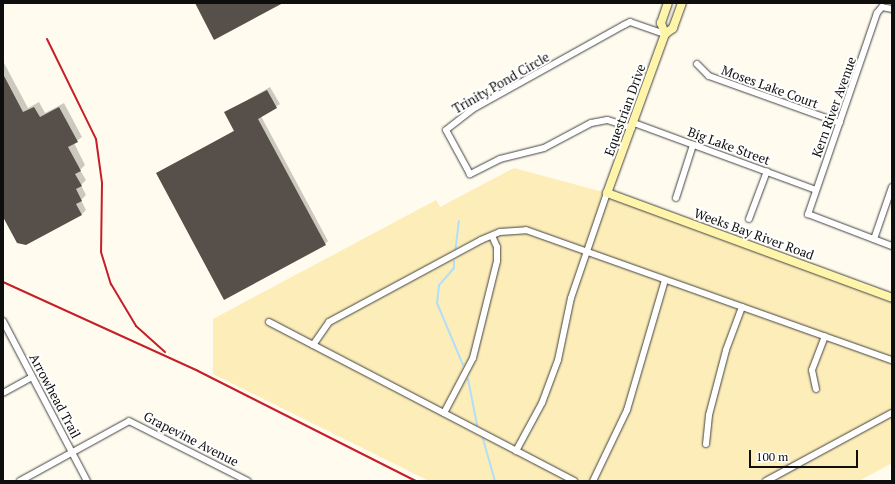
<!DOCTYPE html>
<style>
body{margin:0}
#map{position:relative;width:895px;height:484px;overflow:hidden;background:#fffcef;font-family:"PT Serif",serif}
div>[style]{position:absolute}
.sand>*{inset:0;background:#fdedb8}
.shadow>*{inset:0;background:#0003}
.stream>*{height:2px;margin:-1px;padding:0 1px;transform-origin:1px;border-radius:1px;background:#b1dff9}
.building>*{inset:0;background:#574f4a}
.roads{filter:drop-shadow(0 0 1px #414141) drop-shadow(0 0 1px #414141)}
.street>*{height:6px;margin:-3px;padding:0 3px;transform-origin:3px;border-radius:3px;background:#fff}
.secondary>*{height:8px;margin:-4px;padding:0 4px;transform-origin:4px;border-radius:4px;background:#fff5aa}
.rail>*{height:2px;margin:-1px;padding:0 1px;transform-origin:1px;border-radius:1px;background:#c51f28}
span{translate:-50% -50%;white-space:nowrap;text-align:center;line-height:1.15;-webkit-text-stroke:4px #fff;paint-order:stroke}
.street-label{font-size:13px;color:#0e0e0e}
.frame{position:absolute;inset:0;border:4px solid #0e0e0e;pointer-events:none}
.scale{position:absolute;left:749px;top:450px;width:109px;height:18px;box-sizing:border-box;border:2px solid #0e0e0e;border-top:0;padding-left:5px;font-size:12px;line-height:14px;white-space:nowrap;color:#0e0e0e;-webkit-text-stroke:3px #fff;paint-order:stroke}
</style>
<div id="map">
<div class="sand">
<div style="clip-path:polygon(514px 168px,607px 193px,892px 303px,892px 463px,859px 481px,429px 481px,213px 374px,213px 319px,436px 200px,440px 207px)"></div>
</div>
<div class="shadow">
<div style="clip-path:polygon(3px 61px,28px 108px,39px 102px,45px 113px,64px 103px,82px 137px,74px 143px,85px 165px,80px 170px,86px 180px,81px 185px,86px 195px,81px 200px,86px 210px,81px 215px,3px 215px)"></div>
<div style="clip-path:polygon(270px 87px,280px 104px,261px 116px,328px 241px,325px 244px,157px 174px,235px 130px,225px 113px)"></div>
</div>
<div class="stream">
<div style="left:455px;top:253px;width:32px;rotate:-83deg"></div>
<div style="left:454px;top:261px;width:7px;rotate:90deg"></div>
<div style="left:454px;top:268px;width:23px;rotate:131deg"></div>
<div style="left:439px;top:285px;width:18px;rotate:96deg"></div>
<div style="left:437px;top:303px;width:67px;rotate:67.2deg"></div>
<div style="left:468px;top:379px;width:47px;rotate:78.9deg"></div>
<div style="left:483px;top:439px;width:44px;rotate:74.1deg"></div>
</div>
<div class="building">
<div style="clip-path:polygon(195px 3px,283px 3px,214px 40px)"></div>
<div style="clip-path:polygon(3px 74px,23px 112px,34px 107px,40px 117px,59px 107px,78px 142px,68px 147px,81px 171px,75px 174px,82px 186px,76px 189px,82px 201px,76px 204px,82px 215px,26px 245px,17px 243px,3px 217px)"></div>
<div style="clip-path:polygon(267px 90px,277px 108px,258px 119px,326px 245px,224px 300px,156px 173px,234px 131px,224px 112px)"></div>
</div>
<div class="roads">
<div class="street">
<div style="left:892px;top:9px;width:10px;rotate:-169deg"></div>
<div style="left:882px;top:7px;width:8px;rotate:130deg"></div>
<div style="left:877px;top:13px;width:213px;rotate:108.9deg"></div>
<div style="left:808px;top:214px;width:90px;rotate:20.9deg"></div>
<div style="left:697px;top:64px;width:17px;rotate:45deg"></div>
<div style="left:709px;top:76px;width:139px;rotate:19.7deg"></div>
<div style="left:634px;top:123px;width:194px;rotate:20.2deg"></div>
<div style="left:632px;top:128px;width:26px;rotate:-162deg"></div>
<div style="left:607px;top:120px;width:16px;rotate:169deg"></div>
<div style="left:591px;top:123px;width:53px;rotate:152deg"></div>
<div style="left:544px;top:148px;width:45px;rotate:166deg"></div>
<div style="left:500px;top:159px;width:34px;rotate:153deg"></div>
<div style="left:470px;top:174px;width:50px;rotate:-118.6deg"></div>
<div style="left:446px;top:130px;width:34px;rotate:-38deg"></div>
<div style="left:473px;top:109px;width:173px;rotate:-29.1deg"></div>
<div style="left:624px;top:25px;width:7px;rotate:-27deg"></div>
<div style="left:630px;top:22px;width:37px;rotate:19deg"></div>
<div style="left:676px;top:198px;width:56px;rotate:-72.2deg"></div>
<div style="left:749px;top:219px;width:51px;rotate:-69.4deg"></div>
<div style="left:874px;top:239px;width:55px;rotate:-70.9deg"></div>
<div style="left:3px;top:321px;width:181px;rotate:62.3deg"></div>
<div style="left:269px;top:322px;width:344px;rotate:27.5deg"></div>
<div style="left:313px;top:345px;width:28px;rotate:-55deg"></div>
<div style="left:329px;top:322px;width:173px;rotate:-28.3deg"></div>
<div style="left:481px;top:240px;width:21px;rotate:-23deg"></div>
<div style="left:500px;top:232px;width:26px;rotate:-4deg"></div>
<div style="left:526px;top:230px;width:388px;rotate:19.6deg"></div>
<div style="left:816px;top:389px;width:19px;rotate:-102deg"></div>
<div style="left:812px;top:370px;width:36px;rotate:-69deg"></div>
<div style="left:3px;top:393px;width:33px;rotate:-29deg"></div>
<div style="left:444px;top:413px;width:62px;rotate:-62.2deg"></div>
<div style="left:473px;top:358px;width:100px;rotate:-76.1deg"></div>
<div style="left:497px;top:261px;width:14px;rotate:-90deg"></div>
<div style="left:497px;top:247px;width:12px;rotate:-114deg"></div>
<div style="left:706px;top:444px;width:29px;rotate:-84deg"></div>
<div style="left:709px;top:415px;width:67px;rotate:-75.3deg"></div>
<div style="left:726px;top:350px;width:46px;rotate:-69.6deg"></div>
<div style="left:516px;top:451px;width:55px;rotate:-61.6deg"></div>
<div style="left:542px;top:403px;width:46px;rotate:-69.6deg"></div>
<div style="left:558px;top:360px;width:63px;rotate:-78.2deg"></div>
<div style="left:571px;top:298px;width:111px;rotate:-71.1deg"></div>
<div style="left:20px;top:481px;width:124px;rotate:-28.8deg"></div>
<div style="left:129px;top:421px;width:133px;rotate:26.8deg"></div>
<div style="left:593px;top:481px;width:79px;rotate:-64.4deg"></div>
<div style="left:627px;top:410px;width:135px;rotate:-73.7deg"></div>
<div style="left:766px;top:481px;width:143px;rotate:-28.4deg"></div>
</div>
<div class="secondary">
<div style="left:682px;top:3px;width:27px;rotate:110deg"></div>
<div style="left:673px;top:28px;width:10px;rotate:143deg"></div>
<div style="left:665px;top:34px;width:169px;rotate:110deg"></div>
<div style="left:607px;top:193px;width:304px;rotate:20.2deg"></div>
<div style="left:665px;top:34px;width:12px;rotate:-110deg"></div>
<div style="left:661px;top:23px;width:21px;rotate:-71deg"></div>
</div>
</div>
<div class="rail">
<div style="left:47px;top:39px;width:111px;rotate:63.9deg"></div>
<div style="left:96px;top:139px;width:44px;rotate:82.2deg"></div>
<div style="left:102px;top:183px;width:69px;rotate:90.8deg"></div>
<div style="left:101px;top:252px;width:34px;rotate:73deg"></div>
<div style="left:111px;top:284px;width:49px;rotate:59.2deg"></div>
<div style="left:136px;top:326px;width:39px;rotate:42deg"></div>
<div style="left:3px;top:282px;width:214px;rotate:24.5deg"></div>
<div style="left:198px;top:371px;width:244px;rotate:26.8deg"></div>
</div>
<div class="street-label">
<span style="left:501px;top:83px;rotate:-30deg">Trinity Pond Circle</span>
<span style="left:770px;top:87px;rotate:20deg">Moses Lake Court</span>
<span style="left:834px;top:107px;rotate:-70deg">Kern River Avenue</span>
<span style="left:625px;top:110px;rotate:-70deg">Equestrian Drive</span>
<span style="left:729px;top:146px;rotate:20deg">Big Lake Street</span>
<span style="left:754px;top:234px;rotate:20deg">Weeks Bay River Road</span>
<span style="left:55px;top:396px;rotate:62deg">Arrowhead Trail</span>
<span style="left:191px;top:439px;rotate:27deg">Grapevine Avenue</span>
</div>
<div class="frame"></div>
<div class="scale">100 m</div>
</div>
